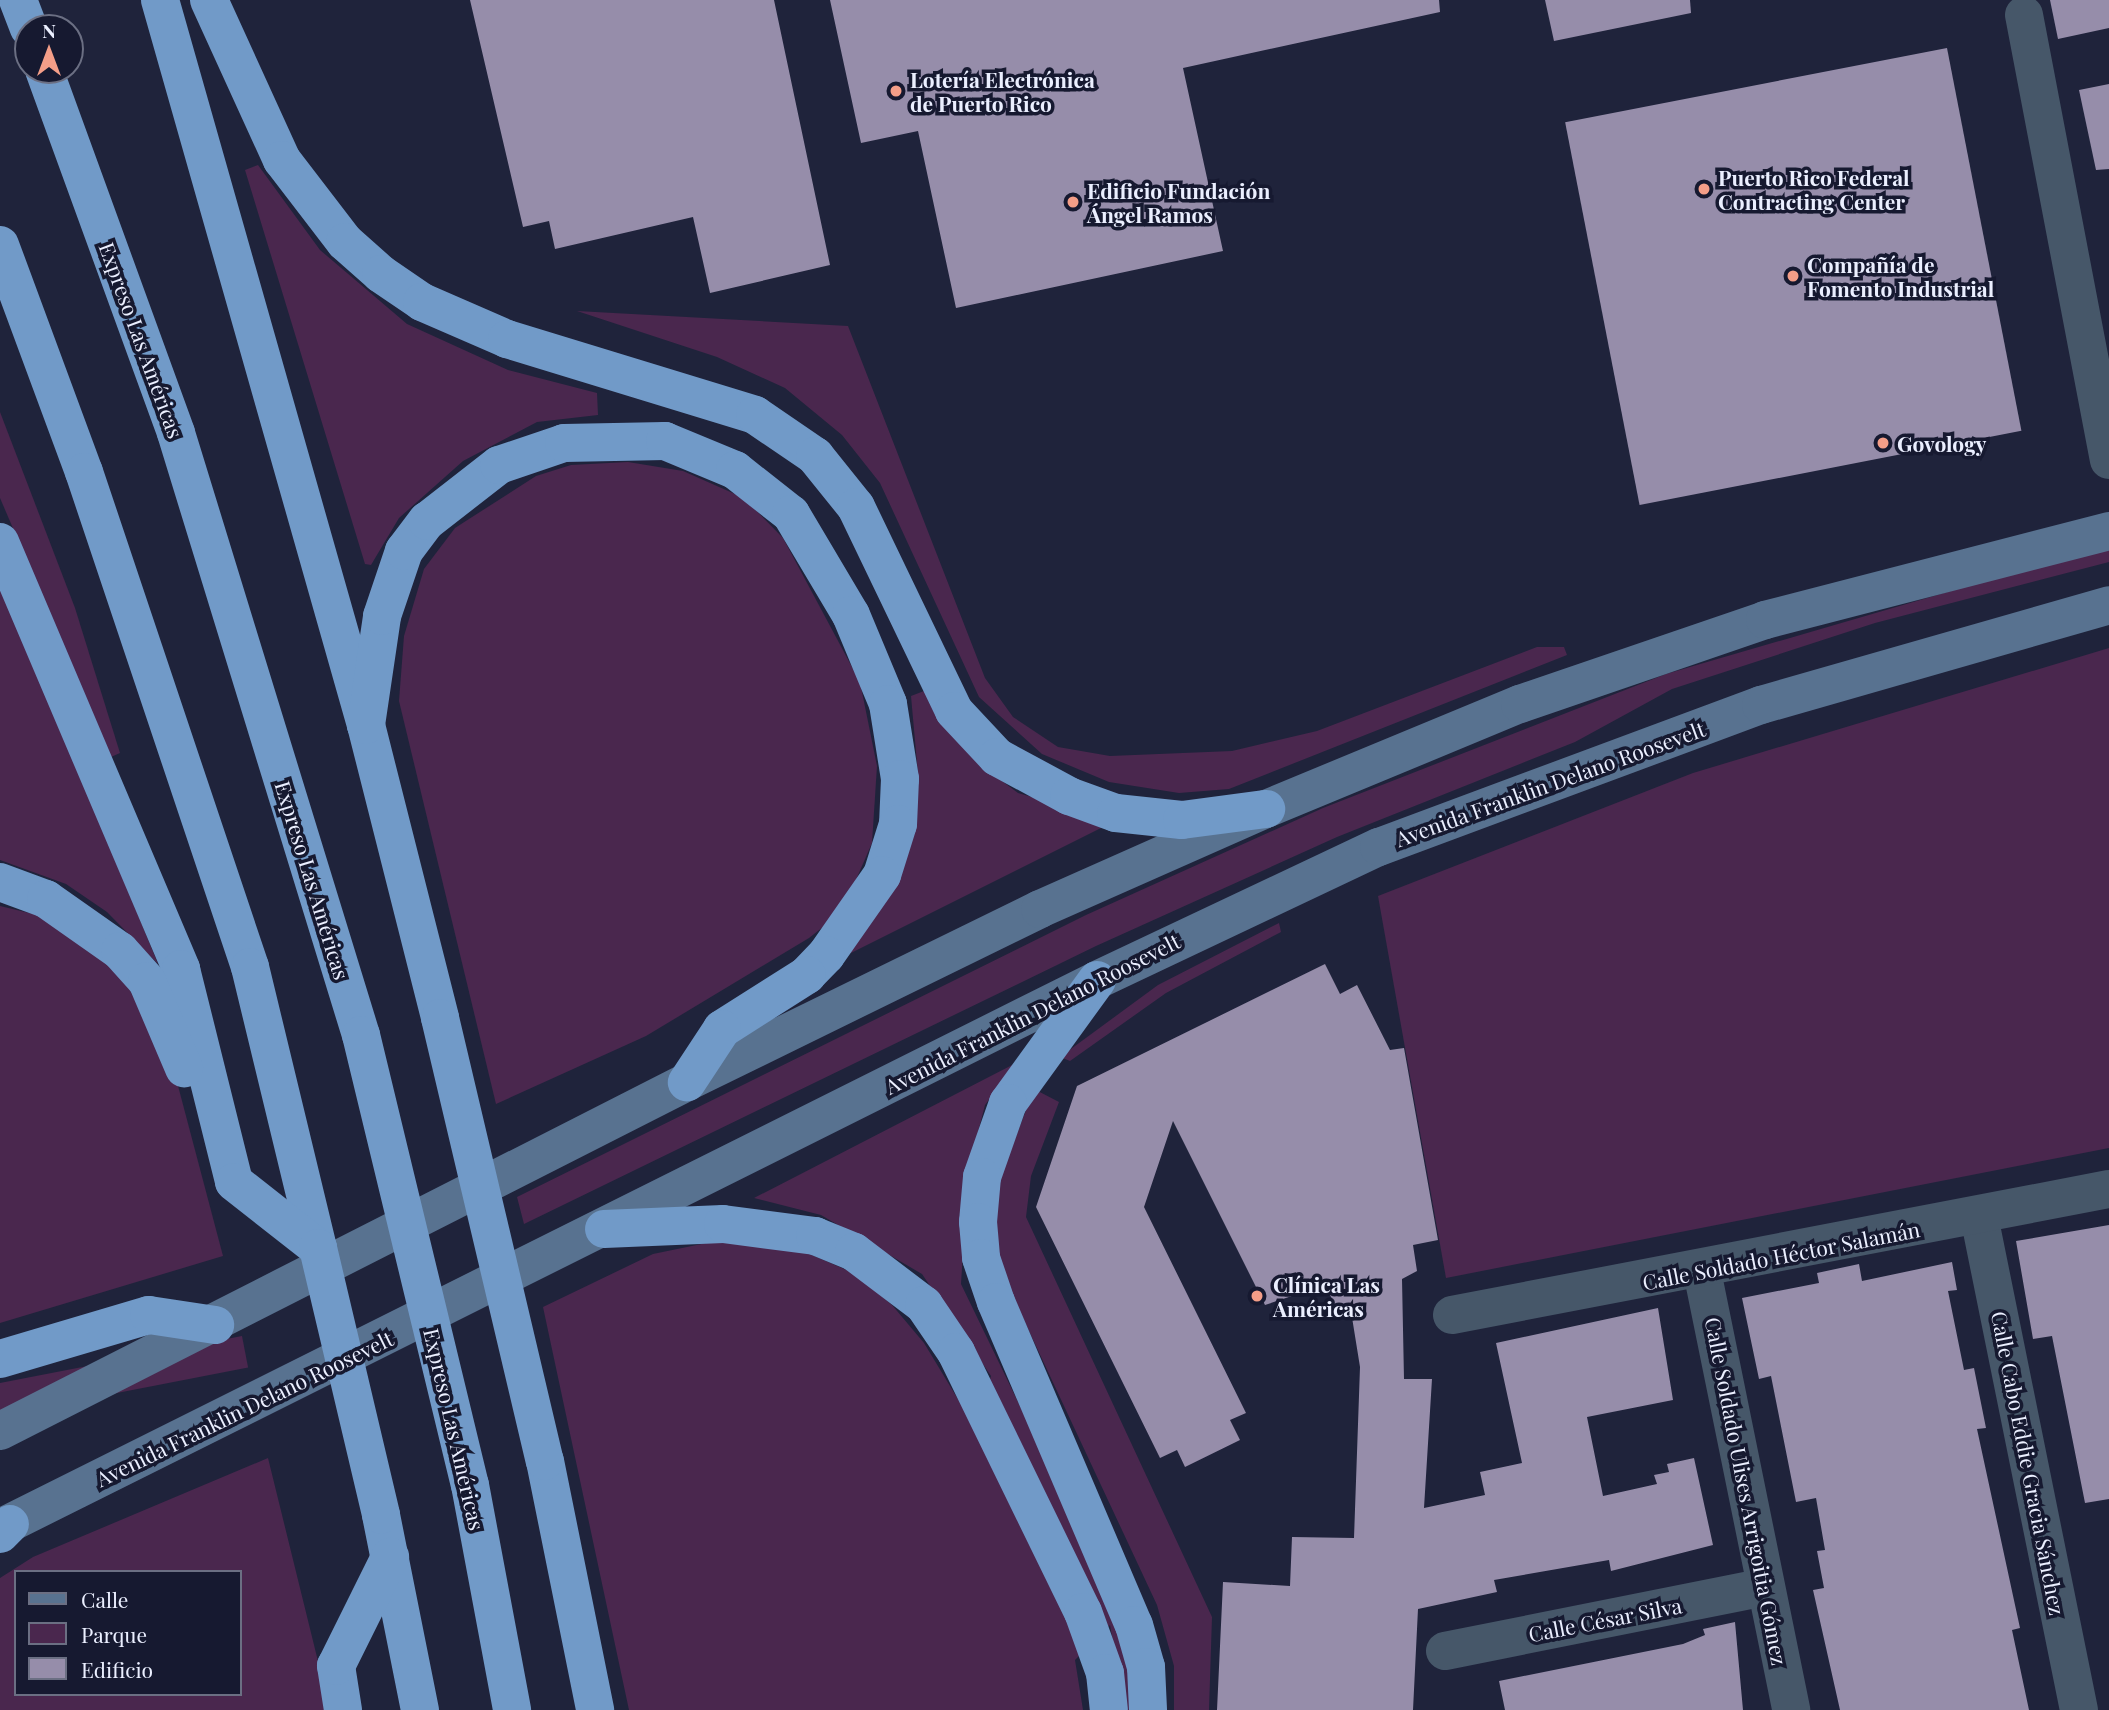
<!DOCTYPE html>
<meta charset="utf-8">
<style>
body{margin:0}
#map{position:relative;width:2109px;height:1710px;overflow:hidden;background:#1f233b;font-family:"Playfair Display",serif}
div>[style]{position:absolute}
.green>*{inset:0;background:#4a274e;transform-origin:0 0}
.building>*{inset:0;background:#968daa;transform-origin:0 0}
.minor>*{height:38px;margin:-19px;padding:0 19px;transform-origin:19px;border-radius:19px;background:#465769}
.secondary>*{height:38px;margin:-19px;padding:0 19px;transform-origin:19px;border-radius:19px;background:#587290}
.motorway>*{height:38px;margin:-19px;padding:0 19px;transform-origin:19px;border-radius:19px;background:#719ac8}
.motorway-bridge>*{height:38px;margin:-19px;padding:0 19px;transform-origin:19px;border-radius:19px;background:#719ac8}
.dots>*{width:19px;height:19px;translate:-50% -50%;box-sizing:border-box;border:4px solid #161930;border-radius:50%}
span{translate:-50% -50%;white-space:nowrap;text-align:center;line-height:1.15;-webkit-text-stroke:7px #161930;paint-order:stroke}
.poi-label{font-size:21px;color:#ebefff;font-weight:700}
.left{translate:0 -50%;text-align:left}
.street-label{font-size:21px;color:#ebefff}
.legend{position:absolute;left:14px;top:1570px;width:228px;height:126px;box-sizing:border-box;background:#161930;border:2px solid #6b6f83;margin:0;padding:9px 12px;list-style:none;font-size:21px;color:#ebefff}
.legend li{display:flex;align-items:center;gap:14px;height:35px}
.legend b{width:35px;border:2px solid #6b6f83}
.north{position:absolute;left:14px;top:14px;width:70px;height:70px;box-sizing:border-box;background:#161930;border:2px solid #6b6f83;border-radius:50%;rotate:0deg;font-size:19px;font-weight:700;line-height:28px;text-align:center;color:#ebefff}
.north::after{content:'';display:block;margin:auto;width:24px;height:32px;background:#f49e88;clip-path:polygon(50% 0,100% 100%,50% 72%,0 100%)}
</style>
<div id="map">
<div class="green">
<div style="clip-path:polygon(258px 165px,320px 250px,407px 324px,508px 370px,597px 393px,598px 415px,537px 422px,463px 461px,399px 518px,371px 565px,365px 564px,245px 170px)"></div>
<div style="clip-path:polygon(577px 311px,848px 326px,985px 678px,1013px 717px,1058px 747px,1110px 756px,1232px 751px,1317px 731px,1537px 647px,1564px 647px,1567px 655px,1229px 789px,1179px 793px,1109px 782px,1042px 754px,979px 697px,880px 483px,842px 435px,785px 388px,717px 357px)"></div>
<div style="clip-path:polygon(0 412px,75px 608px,120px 753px,111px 757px,0 498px)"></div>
<div style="clip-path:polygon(628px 462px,683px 471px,744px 498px,783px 538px,860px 682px,877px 766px,872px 843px,842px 912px,809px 938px,646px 1036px,496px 1104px,399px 701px,404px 636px,424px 569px,455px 528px,536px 476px,571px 465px)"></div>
<div style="clip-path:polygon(2109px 545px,2109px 562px,1875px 623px,1672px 689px,1575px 742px,1337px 837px,1096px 946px,524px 1224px,517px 1197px,1086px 915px,1323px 808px,1666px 674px)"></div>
<div style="clip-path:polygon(0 576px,158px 964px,107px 912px,66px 884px,0 860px)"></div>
<div style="clip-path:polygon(2109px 648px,2109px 1148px,1446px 1278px,1378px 896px,1693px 773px)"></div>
<div style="clip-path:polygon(924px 691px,990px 772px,1018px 793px,1115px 821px,851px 953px,845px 950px,918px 774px,911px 696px)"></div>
<div style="clip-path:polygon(0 906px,46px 917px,88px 943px,125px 980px,177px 1082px,223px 1256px,0 1323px)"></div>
<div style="clip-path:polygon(1279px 923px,1281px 932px,1166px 993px,1070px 1061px,1060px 1057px,1158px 985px)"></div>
<div style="clip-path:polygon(1016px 1063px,985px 1105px,968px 1171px,961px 1284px,1120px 1613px,1135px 1710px,1125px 1710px,1110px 1625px,1075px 1660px,1083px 1710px,629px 1710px,543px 1307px,653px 1254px,716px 1241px,800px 1250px,856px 1274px,892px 1305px,924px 1343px,976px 1429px,991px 1376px,922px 1274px,821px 1215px,754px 1198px)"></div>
<div style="clip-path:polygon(1034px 1089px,1059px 1102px,1031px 1176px,1026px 1217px,1212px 1617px,1209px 1710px,1174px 1710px,1174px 1666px,1157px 1605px,993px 1254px,990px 1205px)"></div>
<div style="left:242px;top:1336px;width:32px;height:270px;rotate:79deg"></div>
<div style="clip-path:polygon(evenodd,268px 1458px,330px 1710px,0 1710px,0 1578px,33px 1557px,268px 1458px,16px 1572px,240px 1572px,240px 1694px,16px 1694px,16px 1572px)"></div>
</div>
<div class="building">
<div style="clip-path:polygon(470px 0,774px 0,830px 265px,710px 293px,693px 217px,555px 249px,549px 221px,523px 227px)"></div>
<div style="clip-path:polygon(830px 0,1439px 0,1440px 12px,1183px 68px,1223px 251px,956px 308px,918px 131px,861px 143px)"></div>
<div style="clip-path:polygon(1545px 0,1690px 0,1691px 13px,1554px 41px)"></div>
<div style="clip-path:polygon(2050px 0,2109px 0,2109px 28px,2058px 39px)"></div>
<div style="left:1947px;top:48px;width:390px;height:389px;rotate:79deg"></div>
<div style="clip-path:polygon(2109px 84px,2109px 169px,2096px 170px,2079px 90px)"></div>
<div style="clip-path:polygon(1325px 964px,1340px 994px,1357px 985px,1390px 1050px,1404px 1048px,1438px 1240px,1413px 1245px,1417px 1271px,1402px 1279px,1404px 1379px,1432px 1379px,1424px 1508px,1485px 1495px,1480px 1472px,1522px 1463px,1496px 1343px,1658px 1308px,1673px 1400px,1587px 1417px,1603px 1496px,1657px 1484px,1654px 1475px,1669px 1472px,1667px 1464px,1694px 1458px,1713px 1545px,1611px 1571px,1609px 1560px,1494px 1580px,1497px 1592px,1418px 1609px,1413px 1710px,1217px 1710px,1223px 1582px,1290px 1586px,1292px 1537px,1354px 1538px,1360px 1367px,1350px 1305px,1338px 1311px,1325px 1285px,1265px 1305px,1173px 1121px,1144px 1207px,1246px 1413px,1230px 1420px,1240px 1440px,1185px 1467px,1177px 1450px,1160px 1458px,1036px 1207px,1077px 1086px)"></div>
<div style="clip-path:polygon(2109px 1225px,2109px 1499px,2085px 1503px,2052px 1336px,2033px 1339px,2016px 1241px)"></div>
<div style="clip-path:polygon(1952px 1262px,1957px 1290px,1948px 1291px,1964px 1370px,1974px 1368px,1986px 1428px,1977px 1429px,2020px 1628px,2012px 1630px,2029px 1710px,1840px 1710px,1813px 1590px,1824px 1588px,1817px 1551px,1825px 1550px,1816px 1498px,1796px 1502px,1771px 1376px,1759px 1379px,1742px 1298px,1819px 1283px,1817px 1273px,1859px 1264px,1862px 1281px)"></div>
<div style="clip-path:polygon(1735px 1622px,1743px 1710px,1505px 1710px,1499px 1681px,1683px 1644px,1705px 1635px,1703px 1629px)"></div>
</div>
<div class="minor">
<div style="left:2024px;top:15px;width:453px;rotate:79.2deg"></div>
<div style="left:1979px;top:1216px;width:504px;rotate:78.56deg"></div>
<div style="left:1702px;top:1271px;width:448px;rotate:78.5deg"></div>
<div style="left:1452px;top:1315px;width:669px;rotate:-10.86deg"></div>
<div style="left:1445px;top:1651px;width:326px;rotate:-11.3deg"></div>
</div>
<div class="secondary">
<div style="left:0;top:1431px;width:771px;rotate:-26.93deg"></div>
<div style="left:687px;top:1082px;width:393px;rotate:-26.1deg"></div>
<div style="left:1040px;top:909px;width:247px;rotate:-23.9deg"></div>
<div style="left:1266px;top:809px;width:275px;rotate:-22.5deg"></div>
<div style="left:1520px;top:704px;width:259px;rotate:-18.9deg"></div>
<div style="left:1765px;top:620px;width:355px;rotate:-14.5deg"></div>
<div style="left:0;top:1528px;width:1226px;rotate:-26.54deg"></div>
<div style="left:1097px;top:980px;width:312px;rotate:-25.3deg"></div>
<div style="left:1379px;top:847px;width:408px;rotate:-20.4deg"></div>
<div style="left:1761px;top:705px;width:362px;rotate:-16deg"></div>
</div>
<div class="motorway">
<div style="left:18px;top:0;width:30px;rotate:69deg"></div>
<div style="left:160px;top:0;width:754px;rotate:74.14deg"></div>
<div style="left:366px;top:725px;width:302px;rotate:75.8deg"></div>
<div style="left:209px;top:0;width:176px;rotate:65.5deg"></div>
<div style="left:282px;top:160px;width:103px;rotate:52.5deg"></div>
<div style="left:345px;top:242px;width:48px;rotate:41.6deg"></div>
<div style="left:381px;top:274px;width:50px;rotate:34.3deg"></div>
<div style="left:422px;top:302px;width:93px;rotate:23.5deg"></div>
<div style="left:507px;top:339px;width:259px;rotate:17deg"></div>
<div style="left:755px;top:415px;width:73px;rotate:34.3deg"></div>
<div style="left:815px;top:456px;width:65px;rotate:51.2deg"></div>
<div style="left:856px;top:507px;width:226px;rotate:64.3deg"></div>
<div style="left:954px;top:711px;width:63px;rotate:46.9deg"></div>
<div style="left:997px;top:757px;width:82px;rotate:28.4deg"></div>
<div style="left:1069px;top:796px;width:50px;rotate:19.9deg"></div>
<div style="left:1116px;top:813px;width:66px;rotate:6.1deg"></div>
<div style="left:1182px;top:820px;width:85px;rotate:-7.5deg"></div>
<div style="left:44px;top:70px;width:386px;rotate:70deg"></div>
<div style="left:176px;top:433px;width:630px;rotate:72.92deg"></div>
<div style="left:0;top:245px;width:242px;rotate:69.7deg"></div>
<div style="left:84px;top:472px;width:522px;rotate:71.46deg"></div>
<div style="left:250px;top:967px;width:289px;rotate:76.4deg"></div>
<div style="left:0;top:542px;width:464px;rotate:67deg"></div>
<div style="left:181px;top:969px;width:219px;rotate:76deg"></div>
<div style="left:234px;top:1182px;width:107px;rotate:38.2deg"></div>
<div style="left:366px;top:725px;width:110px;rotate:-81.6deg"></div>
<div style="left:382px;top:616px;width:69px;rotate:-71.3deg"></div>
<div style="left:404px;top:551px;width:38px;rotate:-53deg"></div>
<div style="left:427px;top:521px;width:91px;rotate:-37.9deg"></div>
<div style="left:499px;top:465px;width:69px;rotate:-18.7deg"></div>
<div style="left:564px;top:443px;width:101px;rotate:-1.1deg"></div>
<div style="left:665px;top:441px;width:76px;rotate:22.5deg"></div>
<div style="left:735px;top:470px;width:71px;rotate:38.2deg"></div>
<div style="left:791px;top:514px;width:117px;rotate:59.3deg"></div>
<div style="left:851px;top:615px;width:96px;rotate:67.4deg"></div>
<div style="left:888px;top:704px;width:76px;rotate:80.9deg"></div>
<div style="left:900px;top:779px;width:45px;rotate:92.5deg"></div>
<div style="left:898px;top:824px;width:53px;rotate:107.4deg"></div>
<div style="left:882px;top:875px;width:98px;rotate:125deg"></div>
<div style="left:826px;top:955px;width:28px;rotate:134deg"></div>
<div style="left:807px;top:975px;width:101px;rotate:147.6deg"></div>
<div style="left:722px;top:1029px;width:64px;rotate:123.4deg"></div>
<div style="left:0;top:882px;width:49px;rotate:20.3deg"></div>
<div style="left:46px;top:899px;width:90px;rotate:35.1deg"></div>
<div style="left:120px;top:951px;width:40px;rotate:48deg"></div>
<div style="left:147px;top:981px;width:95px;rotate:67deg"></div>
<div style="left:1097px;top:980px;width:152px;rotate:125.9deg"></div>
<div style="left:1008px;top:1103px;width:78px;rotate:109.4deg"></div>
<div style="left:982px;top:1177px;width:45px;rotate:95.1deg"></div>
<div style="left:978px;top:1222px;width:36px;rotate:85deg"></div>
<div style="left:981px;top:1258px;width:46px;rotate:71.2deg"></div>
<div style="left:996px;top:1302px;width:351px;rotate:66.9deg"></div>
<div style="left:1134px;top:1625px;width:44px;rotate:74.1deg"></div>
<div style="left:1146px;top:1667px;width:43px;rotate:87.3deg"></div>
<div style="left:604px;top:1229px;width:119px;rotate:-2.4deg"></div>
<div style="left:723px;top:1224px;width:93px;rotate:7.4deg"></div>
<div style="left:815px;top:1236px;width:42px;rotate:22.3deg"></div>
<div style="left:854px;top:1252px;width:88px;rotate:37.1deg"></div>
<div style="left:924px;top:1305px;width:57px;rotate:55.8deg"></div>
<div style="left:956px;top:1352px;width:289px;rotate:64deg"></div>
<div style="left:1083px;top:1612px;width:65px;rotate:70.2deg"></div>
<div style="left:1105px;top:1673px;width:37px;rotate:84deg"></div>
<div style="left:0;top:1359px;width:155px;rotate:-16.5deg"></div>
<div style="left:149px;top:1315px;width:67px;rotate:8.6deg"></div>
<div style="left:545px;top:1461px;width:254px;rotate:78.6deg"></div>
<div style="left:470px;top:1485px;width:229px;rotate:79.4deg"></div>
<div style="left:381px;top:1515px;width:199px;rotate:78.7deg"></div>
<div style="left:0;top:1534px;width:14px;rotate:-45deg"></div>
<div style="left:343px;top:1710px;width:45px;rotate:-99deg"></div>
<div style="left:336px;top:1666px;width:122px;rotate:-63.6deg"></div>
</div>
<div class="motorway-bridge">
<div style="left:440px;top:1018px;width:455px;rotate:76.7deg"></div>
<div style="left:361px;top:1035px;width:463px;rotate:76.4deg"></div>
<div style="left:318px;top:1248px;width:274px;rotate:76.7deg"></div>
</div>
<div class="dots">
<div style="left:896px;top:91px;background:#f49e88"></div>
<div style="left:1704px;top:189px;background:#f49e88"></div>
<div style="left:1073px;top:202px;background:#f49e88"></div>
<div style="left:1793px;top:276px;background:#f49e88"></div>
<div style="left:1883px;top:443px;background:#f49e88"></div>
<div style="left:1257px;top:1296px;background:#f49e88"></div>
</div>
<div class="poi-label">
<span class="left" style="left:910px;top:91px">Lotería Electrónica<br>de Puerto Rico</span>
<span class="left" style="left:1718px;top:189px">Puerto Rico Federal<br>Contracting Center</span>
<span class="left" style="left:1087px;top:202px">Edificio Fundación<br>Ángel Ramos</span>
<span class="left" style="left:1807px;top:276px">Compañía de<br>Fomento Industrial</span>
<span class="left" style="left:1897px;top:443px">Govology</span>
<span class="left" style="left:1273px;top:1296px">Clínica Las<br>Américas</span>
</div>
<div class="street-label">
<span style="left:142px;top:340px;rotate:70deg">Expreso Las Américas</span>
<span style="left:1550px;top:783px;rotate:-20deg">Avenida Franklin Delano Roosevelt</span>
<span style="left:313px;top:880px;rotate:73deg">Expreso Las Américas</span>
<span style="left:1032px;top:1013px;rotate:-27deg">Avenida Franklin Delano Roosevelt</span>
<span style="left:1781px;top:1255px;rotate:-11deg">Calle Soldado Héctor Salamán</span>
<span style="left:244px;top:1408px;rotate:-26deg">Avenida Franklin Delano Roosevelt</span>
<span style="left:455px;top:1429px;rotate:77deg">Expreso Las Américas</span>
<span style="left:2029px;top:1463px;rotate:79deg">Calle Cabo Eddie Gracia Sánchez</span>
<span style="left:1747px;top:1491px;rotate:79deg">Calle Soldado Ulises Arrigoitia Gómez</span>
<span style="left:1605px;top:1619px;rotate:-11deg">Calle César Silva</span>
</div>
<ul class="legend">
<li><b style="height:9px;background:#587290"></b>Calle</li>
<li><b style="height:19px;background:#4a274e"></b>Parque</li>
<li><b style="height:19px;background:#968daa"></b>Edificio</li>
</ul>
<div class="north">N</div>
</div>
